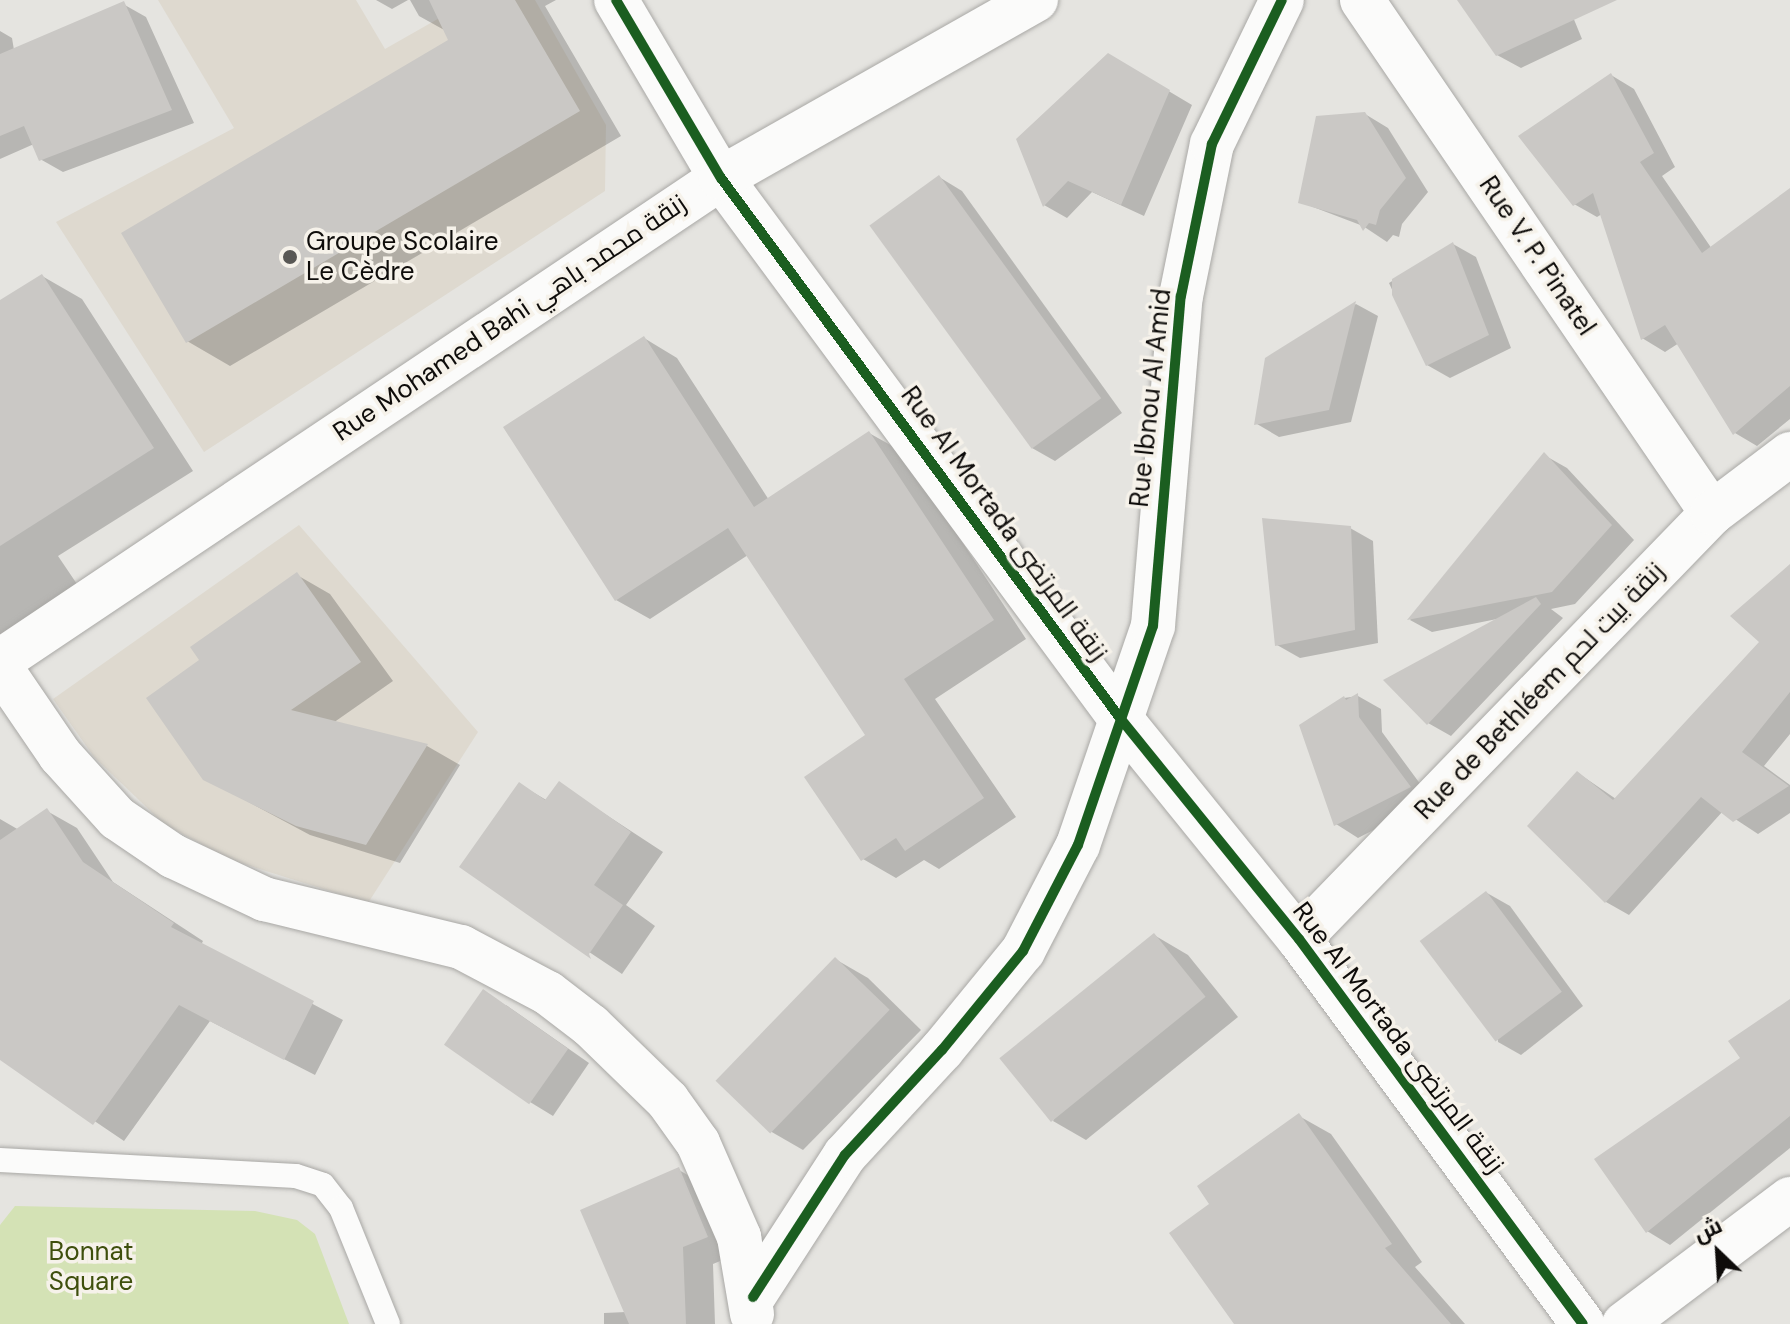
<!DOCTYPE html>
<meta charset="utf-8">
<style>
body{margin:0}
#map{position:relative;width:1790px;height:1324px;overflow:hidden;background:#e5e4e0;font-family:"DM Sans",Cairo,sans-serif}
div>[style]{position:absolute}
.built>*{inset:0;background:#ded9cf}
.green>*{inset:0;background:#d4e2b5}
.shadow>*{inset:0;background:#0003}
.building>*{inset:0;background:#cac8c5;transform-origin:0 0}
.roads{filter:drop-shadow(0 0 2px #a9a8a5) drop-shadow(0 0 2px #a9a8a5)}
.lane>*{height:24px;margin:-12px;padding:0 12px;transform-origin:12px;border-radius:12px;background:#fbfbfa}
.street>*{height:44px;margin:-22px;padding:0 22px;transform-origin:22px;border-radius:22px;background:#fbfbfa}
.cycleway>*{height:10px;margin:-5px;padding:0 5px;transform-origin:5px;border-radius:5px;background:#1b5e20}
.dots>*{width:22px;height:22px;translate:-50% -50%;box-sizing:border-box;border:4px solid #f6f2ea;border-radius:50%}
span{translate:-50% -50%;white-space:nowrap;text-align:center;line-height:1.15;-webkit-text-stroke:7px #f6f2ea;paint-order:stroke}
.poi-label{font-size:26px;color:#0e0c0a}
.left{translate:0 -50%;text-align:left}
.street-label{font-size:26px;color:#0e0c0a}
.park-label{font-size:26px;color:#3e4f0c}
.north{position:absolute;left:1678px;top:1212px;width:80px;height:80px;-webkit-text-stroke:6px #f6f2ea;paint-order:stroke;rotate:335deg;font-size:22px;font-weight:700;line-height:32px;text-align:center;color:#0e0c0a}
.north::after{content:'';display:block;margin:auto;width:28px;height:36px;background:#0e0c0a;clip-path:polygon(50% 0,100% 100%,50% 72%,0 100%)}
</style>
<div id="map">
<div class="built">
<div style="clip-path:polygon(158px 0,356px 0,385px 49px,471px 0,535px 0,606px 125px,605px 191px,204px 452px,56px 222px,234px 128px)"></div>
<div style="clip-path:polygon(299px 525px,478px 732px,368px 903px,231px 860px,164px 824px,94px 757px,53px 699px)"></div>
</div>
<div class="green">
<div style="clip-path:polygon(15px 1206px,255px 1211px,297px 1220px,315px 1234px,349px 1324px,0 1324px,0 1225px)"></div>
</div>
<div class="shadow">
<div style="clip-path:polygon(376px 0,408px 0,392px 9px)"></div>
<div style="clip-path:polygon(410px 0,556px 0,545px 6px,621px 136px,230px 366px,187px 341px,451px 41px,446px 31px,419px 16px)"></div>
<div style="clip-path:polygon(1459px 0,1566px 0,1582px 39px,1521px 68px,1497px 55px)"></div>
<div style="clip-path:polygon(123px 4px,146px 17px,194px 123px,63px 172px,40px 159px,34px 144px,0 159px,0 31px,12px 38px,14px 50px)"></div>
<div style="clip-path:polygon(1108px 55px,1192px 105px,1144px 216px,1092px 192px,1067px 218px,1044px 205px)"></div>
<div style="clip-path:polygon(1611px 75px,1634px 89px,1675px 167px,1662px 176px,1712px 249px,1790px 190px,1790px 419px,1757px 446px,1735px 433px,1679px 343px,1665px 352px,1642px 338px,1602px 214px,1597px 217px,1574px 204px)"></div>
<div style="clip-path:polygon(1365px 114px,1388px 128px,1428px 192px,1402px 224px,1399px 237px,1393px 235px,1387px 242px,1363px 226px,1300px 202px)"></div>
<div style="clip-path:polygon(939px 177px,962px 191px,1122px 413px,1055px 461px,1032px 448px)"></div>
<div style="clip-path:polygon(1453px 244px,1476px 257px,1511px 348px,1450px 378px,1427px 365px,1389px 283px)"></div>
<div style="clip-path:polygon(42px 276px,82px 299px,193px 471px,58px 556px,79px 587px,0 641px,0 303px)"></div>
<div style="clip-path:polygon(1356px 304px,1378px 316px,1351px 422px,1279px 437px,1257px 424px,1266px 359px)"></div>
<div style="clip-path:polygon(644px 338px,677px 358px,769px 500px,869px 433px,903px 452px,1026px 639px,935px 699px,1016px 817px,939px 869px,924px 860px,896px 878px,863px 859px,868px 736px,748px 555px,650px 619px,616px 600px)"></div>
<div style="clip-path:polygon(1544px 455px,1567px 468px,1634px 540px,1575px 604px,1551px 609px,1563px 618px,1451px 736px,1428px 723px,1497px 619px,1432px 632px,1410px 620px)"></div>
<div style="clip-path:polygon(1350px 528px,1373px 541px,1378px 643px,1300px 658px,1277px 645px)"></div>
<div style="clip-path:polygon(1790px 566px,1790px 734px,1764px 766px,1790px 785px,1790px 813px,1758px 834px,1723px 811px,1629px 915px,1606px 902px,1578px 773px,1616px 799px,1762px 642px)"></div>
<div style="clip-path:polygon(297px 575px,330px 594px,393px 681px,333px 723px,427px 746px,460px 765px,400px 863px,310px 835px,204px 778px,202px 660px)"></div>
<div style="clip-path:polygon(1358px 696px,1381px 709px,1382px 732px,1432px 800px,1358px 838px,1336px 824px,1344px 698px)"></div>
<div style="clip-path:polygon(519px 784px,548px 801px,559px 784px,663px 852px,626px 905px,655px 926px,622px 974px,462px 867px)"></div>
<div style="clip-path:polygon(47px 811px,77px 828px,113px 882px,203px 941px,201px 945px,343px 1020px,315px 1075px,210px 1021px,124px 1141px,0 1057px,0 819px,19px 830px)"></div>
<div style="clip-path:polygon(1487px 893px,1510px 906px,1583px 1006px,1521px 1055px,1498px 1042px)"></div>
<div style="clip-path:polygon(1154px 935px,1188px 955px,1238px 1017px,1086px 1140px,1053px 1121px)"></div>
<div style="clip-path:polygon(835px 959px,868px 978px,921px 1030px,803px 1150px,770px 1131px)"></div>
<div style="clip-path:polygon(1790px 1001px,1790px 1148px,1670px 1245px,1647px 1231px,1742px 1058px)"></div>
<div style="clip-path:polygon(506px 1005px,589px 1063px,553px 1116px,530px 1102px)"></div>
<div style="clip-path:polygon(1299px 1116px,1331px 1134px,1422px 1262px,1415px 1267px,1465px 1324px,1236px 1324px,1212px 1205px)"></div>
<div style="clip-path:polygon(679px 1170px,708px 1187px,737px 1254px,713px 1264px,715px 1324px,604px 1324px,604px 1313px,626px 1312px)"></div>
</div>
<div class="building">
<div style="clip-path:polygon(429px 0,515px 0,580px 111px,186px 343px,121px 233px,448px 40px)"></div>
<div style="clip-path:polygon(1457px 0,1617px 0,1496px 56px)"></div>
<div style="clip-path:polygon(124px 1px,172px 110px,39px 161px,24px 126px,0 136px,0 54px)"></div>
<div style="clip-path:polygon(1108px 53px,1170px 90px,1121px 205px,1068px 181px,1043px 207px,1016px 139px)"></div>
<div style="clip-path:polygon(1611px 73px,1654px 153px,1640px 162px,1702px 253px,1790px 188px,1790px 386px,1733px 435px,1665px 325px,1641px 340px,1593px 193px,1573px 206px,1518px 136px)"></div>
<div style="clip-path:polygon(1365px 112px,1406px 178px,1380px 210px,1376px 225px,1369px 223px,1363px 231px,1357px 220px,1298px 203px,1316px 116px)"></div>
<div style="left:939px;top:175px;width:276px;height:86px;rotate:54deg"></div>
<div style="clip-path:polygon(1453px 242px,1489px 335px,1426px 366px,1392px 295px,1392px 279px)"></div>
<div style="clip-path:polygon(42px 274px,154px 448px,0 546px,0 300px)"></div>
<div style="clip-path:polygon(1356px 301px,1329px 410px,1254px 425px,1265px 358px)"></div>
<div style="clip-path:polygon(644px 336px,754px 507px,869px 431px,994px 620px,904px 679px,984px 798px,905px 851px,896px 838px,861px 861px,804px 777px,865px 735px,728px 528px,615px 601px,503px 427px)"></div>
<div style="clip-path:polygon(1544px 452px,1612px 525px,1552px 592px,1407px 620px)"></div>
<div style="clip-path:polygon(1262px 518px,1351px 526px,1355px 630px,1275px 646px)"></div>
<div style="clip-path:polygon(1790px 564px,1790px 692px,1742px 752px,1789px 786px,1733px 822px,1701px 797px,1605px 903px,1527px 826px,1577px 771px,1613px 800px,1759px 642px,1730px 616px)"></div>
<div style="clip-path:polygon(297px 572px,361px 662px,291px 710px,428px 744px,366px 845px,296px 826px,203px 780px,146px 698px,199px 660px,190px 647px)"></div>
<div style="clip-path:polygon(1536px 597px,1541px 604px,1427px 725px,1383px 680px)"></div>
<div style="clip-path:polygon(1358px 693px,1359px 717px,1411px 787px,1334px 826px,1299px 725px,1344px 696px,1346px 700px)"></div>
<div style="clip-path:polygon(559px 781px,631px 832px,594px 885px,623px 905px,589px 954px,591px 959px,459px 867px,519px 782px,545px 800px)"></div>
<div style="clip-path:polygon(47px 808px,83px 862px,174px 923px,171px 927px,314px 1001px,284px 1060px,179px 1005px,93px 1125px,0 1060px,0 840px)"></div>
<div style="left:1486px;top:891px;width:126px;height:83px;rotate:53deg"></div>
<div style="left:1154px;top:933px;width:82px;height:199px;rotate:51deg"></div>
<div style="left:835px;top:957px;width:76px;height:172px;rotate:44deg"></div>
<div style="left:483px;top:989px;width:104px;height:68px;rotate:35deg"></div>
<div style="clip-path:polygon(1790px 999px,1790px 1116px,1646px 1233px,1594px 1159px,1740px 1058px,1728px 1041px)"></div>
<div style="clip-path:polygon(1299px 1113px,1392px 1244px,1385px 1248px,1451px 1324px,1234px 1324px,1169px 1233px,1209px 1204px,1197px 1186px)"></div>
<div style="clip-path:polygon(679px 1167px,708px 1237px,683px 1247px,686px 1324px,629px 1324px,580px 1210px)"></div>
</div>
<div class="roads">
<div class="lane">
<div style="left:0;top:1160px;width:296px;rotate:3.1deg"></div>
<div style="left:296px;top:1176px;width:28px;rotate:18deg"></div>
<div style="left:323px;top:1185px;width:29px;rotate:52deg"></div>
<div style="left:341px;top:1208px;width:125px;rotate:67.9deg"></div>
</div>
<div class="street">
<div style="left:616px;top:0;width:207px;rotate:59.5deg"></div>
<div style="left:721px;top:178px;width:671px;rotate:53.54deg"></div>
<div style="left:1120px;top:718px;width:284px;rotate:51deg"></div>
<div style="left:1299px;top:939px;width:478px;rotate:53.6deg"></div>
<div style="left:1362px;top:0;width:621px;rotate:55.7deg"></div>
<div style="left:0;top:661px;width:868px;rotate:-33.82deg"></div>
<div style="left:721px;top:178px;width:362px;rotate:-29.5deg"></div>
<div style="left:0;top:667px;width:107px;rotate:55.7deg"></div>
<div style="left:60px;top:755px;width:85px;rotate:47.9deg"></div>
<div style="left:117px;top:818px;width:68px;rotate:34.2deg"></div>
<div style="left:173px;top:856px;width:101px;rotate:25.3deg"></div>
<div style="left:264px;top:899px;width:203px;rotate:13.7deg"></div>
<div style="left:461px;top:947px;width:98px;rotate:27.9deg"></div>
<div style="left:548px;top:993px;width:54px;rotate:37.5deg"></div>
<div style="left:591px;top:1026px;width:107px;rotate:44.2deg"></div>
<div style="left:668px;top:1101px;width:52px;rotate:54.5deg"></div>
<div style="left:698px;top:1143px;width:103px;rotate:66.4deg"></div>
<div style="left:739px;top:1237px;width:78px;rotate:80.4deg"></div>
<div style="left:1299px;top:939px;width:593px;rotate:-45.89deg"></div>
<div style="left:1712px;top:513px;width:98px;rotate:-37.1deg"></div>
<div style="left:753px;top:1297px;width:169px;rotate:-57.1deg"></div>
<div style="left:845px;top:1155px;width:143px;rotate:-47.3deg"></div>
<div style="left:942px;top:1050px;width:128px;rotate:-50.7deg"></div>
<div style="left:1023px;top:951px;width:119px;rotate:-62.6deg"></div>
<div style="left:1078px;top:845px;width:231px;rotate:-71.1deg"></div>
<div style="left:1153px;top:626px;width:331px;rotate:-85.2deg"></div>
<div style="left:1181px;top:296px;width:155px;rotate:-78.5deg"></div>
<div style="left:1212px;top:144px;width:160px;rotate:-64.1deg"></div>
<div style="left:1624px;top:1324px;width:208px;rotate:-37deg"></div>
</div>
</div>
<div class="cycleway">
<div style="left:616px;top:0;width:207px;rotate:59.5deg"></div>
<div style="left:721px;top:178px;width:671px;rotate:53.54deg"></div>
<div style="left:1120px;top:718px;width:284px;rotate:51deg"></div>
<div style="left:1299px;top:939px;width:478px;rotate:53.6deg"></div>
<div style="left:753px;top:1297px;width:169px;rotate:-57.1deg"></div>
<div style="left:845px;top:1155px;width:143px;rotate:-47.3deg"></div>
<div style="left:942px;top:1050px;width:128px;rotate:-50.7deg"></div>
<div style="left:1023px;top:951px;width:119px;rotate:-62.6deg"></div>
<div style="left:1078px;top:845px;width:231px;rotate:-71.1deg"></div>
<div style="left:1153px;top:626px;width:331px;rotate:-85.2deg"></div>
<div style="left:1181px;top:296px;width:155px;rotate:-78.5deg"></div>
<div style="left:1212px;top:144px;width:160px;rotate:-64.1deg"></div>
</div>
<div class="dots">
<div style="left:290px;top:257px;background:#595855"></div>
</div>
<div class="poi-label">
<span class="left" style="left:306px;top:257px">Groupe Scolaire<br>Le Cèdre</span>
</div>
<div class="street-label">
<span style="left:1537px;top:256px;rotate:56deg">Rue V. P. Pinatel</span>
<span style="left:510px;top:318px;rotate:-34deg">Rue Mohamed Bahi زنقة محمد باهي</span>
<span style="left:1151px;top:398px;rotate:-84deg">Rue Ibnou Al Amid</span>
<span style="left:1004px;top:524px;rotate:54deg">Rue Al Mortada زنقة المرتضى</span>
<span style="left:1540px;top:691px;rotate:-46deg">Rue de Bethléem زنقة بيت لحم</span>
<span style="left:1398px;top:1038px;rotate:53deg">Rue Al Mortada زنقة المرتضى</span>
</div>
<div class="park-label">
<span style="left:91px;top:1267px">Bonnat<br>Square</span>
</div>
<div class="north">ش</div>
</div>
